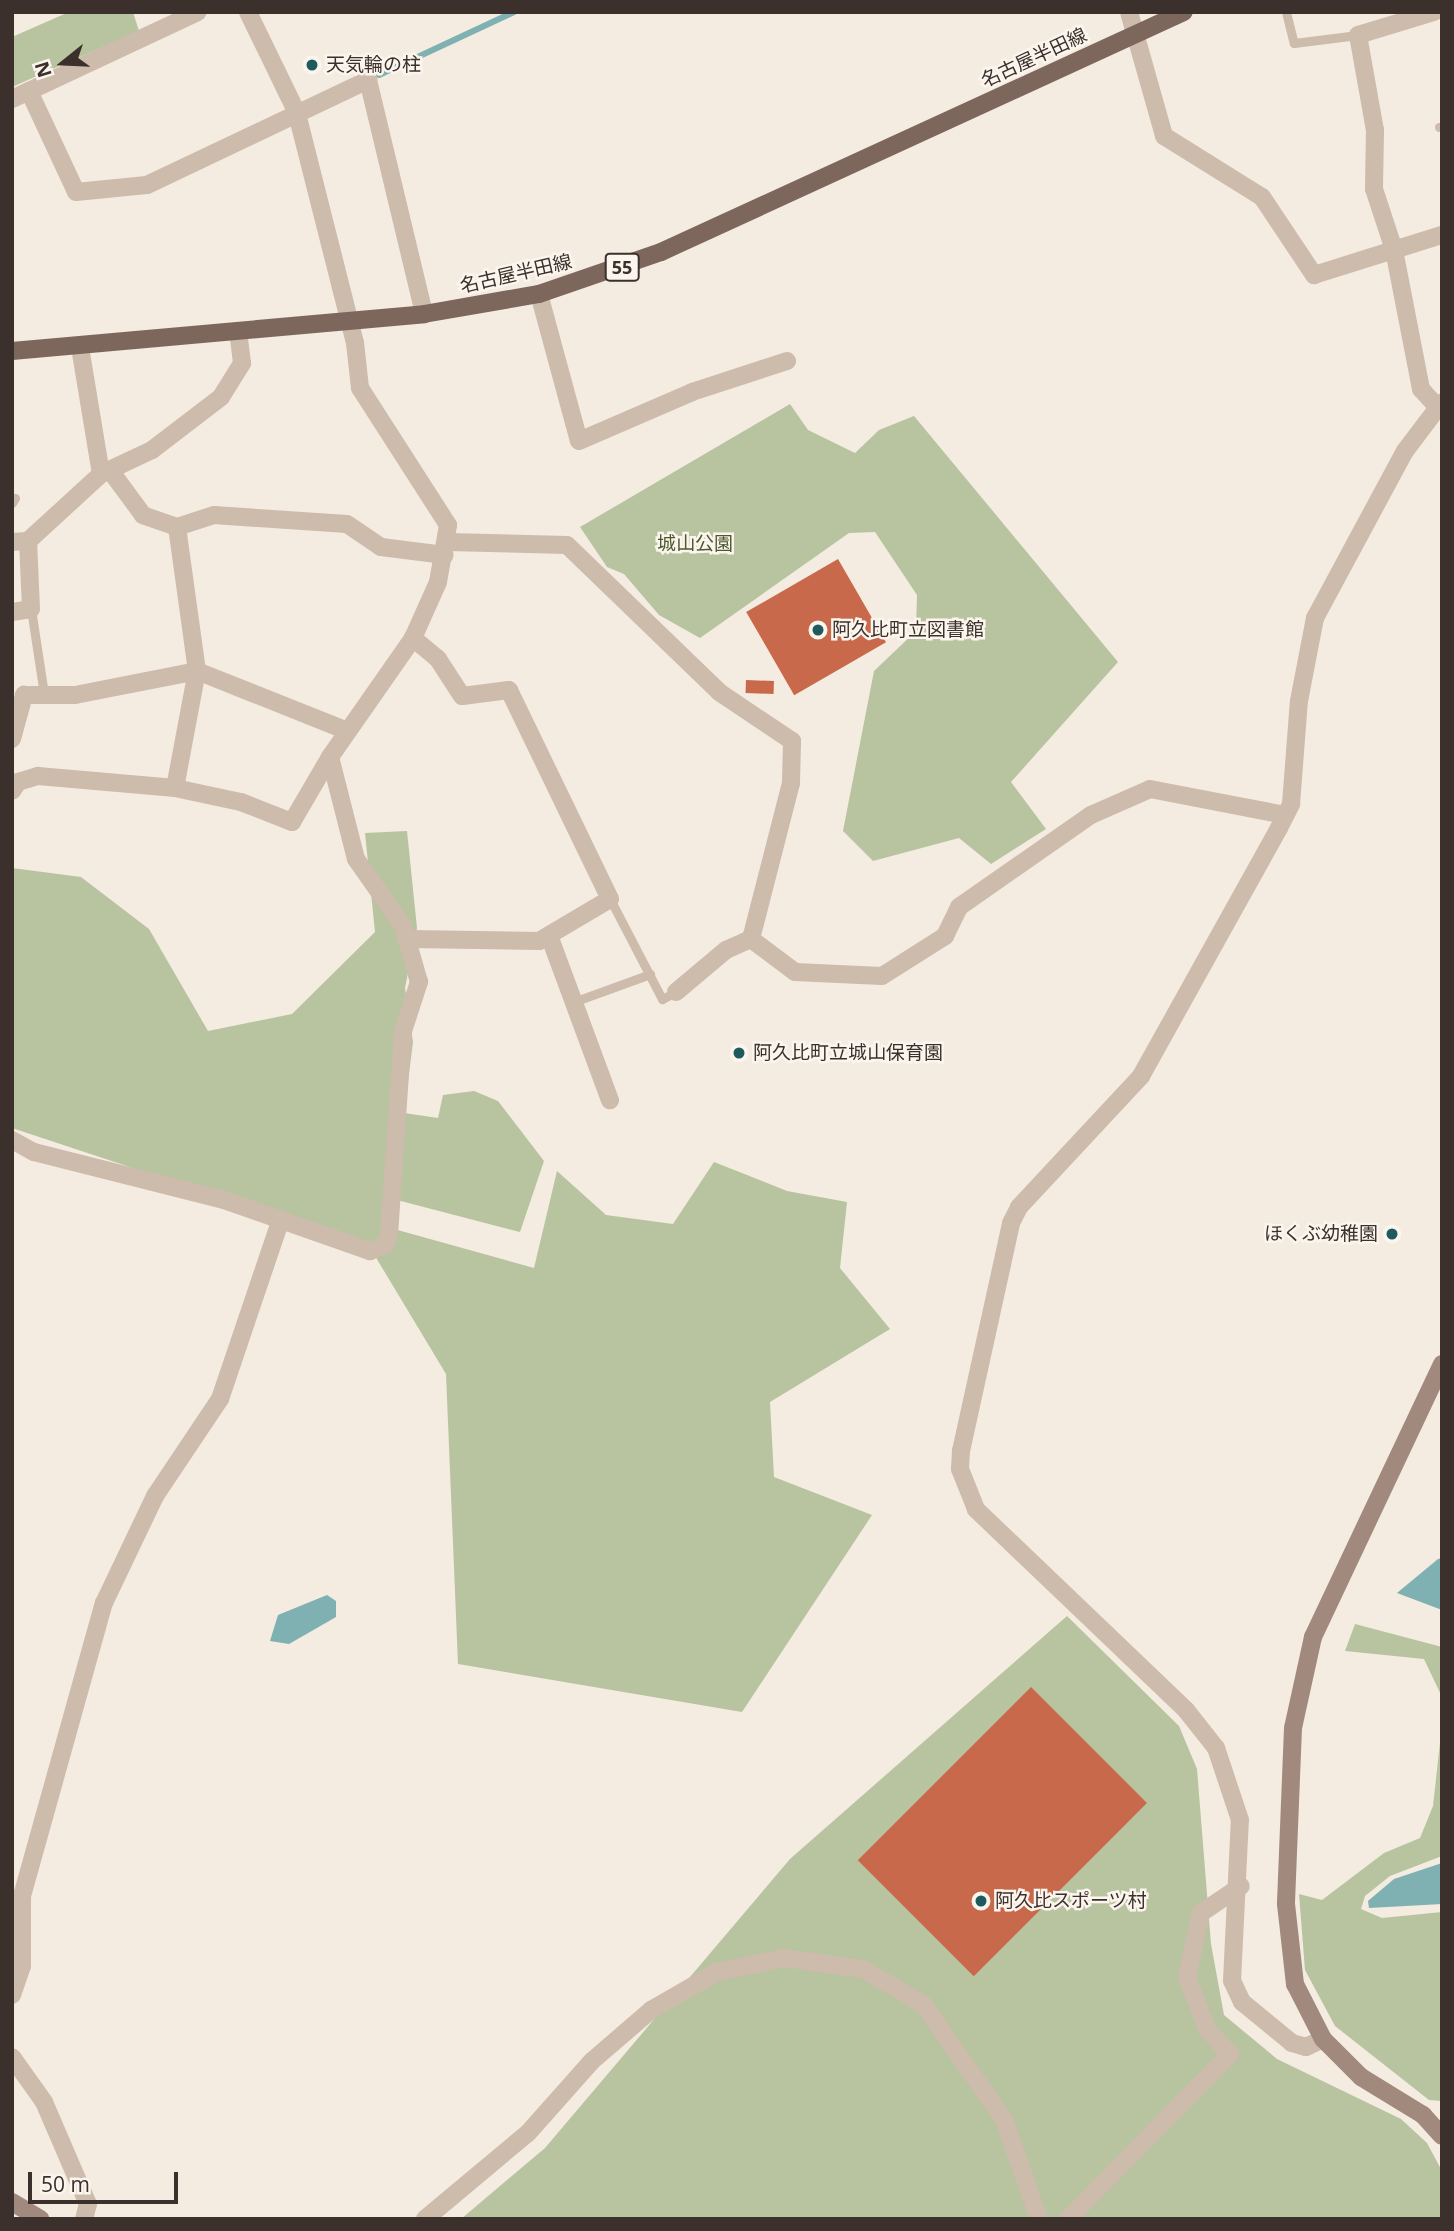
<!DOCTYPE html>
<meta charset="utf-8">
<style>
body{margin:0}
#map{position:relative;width:1454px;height:2231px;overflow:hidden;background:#f4ebe1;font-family:"Open Sans","Noto Sans JP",sans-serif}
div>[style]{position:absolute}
.green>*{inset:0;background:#b8c4a0}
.water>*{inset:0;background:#7fb0b2}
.stream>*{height:6px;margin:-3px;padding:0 3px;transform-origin:3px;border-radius:3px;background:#7fb0b2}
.building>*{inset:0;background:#c8694b;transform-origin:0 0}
.lane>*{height:9px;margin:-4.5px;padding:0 4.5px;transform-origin:4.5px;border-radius:4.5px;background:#cdbbac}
.street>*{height:18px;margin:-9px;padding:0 9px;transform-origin:9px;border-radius:9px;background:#cdbbac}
.secondary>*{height:18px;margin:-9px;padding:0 9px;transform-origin:9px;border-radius:9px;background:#a18a7d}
.primary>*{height:18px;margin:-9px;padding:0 9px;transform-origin:9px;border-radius:9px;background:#7d675c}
.dots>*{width:19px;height:19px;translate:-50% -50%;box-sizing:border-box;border:4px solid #fbf5ee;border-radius:50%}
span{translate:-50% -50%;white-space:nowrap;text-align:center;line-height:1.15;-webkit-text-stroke:5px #fbf5ee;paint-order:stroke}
.shield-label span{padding:2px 5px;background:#fbf5ee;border:2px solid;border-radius:5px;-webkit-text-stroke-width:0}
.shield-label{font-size:18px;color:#3b302b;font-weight:700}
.street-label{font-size:19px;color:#3b302b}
.poi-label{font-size:19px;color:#3b302b}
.left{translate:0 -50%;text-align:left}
.right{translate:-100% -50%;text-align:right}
.park-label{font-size:19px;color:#4a5a2e}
.frame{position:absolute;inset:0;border:14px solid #3b302b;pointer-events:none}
.north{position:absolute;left:28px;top:28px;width:70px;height:70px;-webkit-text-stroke:5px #fbf5ee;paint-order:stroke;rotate:252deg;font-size:19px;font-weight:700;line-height:28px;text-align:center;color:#3b302b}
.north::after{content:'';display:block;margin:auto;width:24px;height:32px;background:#3b302b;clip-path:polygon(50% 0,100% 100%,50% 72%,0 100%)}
.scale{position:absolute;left:28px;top:2172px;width:150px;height:32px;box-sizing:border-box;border:4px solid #3b302b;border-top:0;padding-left:9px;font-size:21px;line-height:24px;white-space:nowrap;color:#3b302b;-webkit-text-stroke:5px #fbf5ee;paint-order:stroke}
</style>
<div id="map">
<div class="green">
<div style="clip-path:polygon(69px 12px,133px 12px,139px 31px,12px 87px,12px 37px)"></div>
<div style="clip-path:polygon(790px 404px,808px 430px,855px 453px,879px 430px,914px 416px,1118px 662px,1011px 782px,1046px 829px,991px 864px,959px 838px,873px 861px,843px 831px,874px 671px,916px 631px,917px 595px,875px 532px,849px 533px,700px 638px,659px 615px,624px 574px,607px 567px,580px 527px)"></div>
<div style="clip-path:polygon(407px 831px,417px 928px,405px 988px,413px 1042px,404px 1113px,438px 1118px,443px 1095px,474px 1091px,498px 1101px,544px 1161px,520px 1232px,397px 1200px,394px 1229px,534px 1268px,557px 1171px,606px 1215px,673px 1224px,714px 1162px,787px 1191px,847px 1202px,840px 1268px,890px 1329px,770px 1402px,774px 1477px,872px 1515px,742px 1712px,458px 1664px,446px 1374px,369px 1246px,12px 1128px,12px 868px,81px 877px,149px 929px,208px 1031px,292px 1014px,375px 932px,365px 833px)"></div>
<div style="clip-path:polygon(1067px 1616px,1179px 1726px,1197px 1769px,1211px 1944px,1224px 2015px,1277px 2059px,1401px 2119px,1427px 2143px,1442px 2171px,1442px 2219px,461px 2219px,545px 2148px,790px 1859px)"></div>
<div style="clip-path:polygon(1355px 1624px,1442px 1647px,1442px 1697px,1424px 1659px,1345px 1651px)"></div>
<div style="clip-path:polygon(1442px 1725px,1442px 1856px,1390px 1876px,1365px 1896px,1361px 1909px,1382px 1918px,1442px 1912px,1442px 2101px,1429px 2100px,1335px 2026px,1305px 1970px,1299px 1894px,1322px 1900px,1384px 1853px,1420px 1838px,1433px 1806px)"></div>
</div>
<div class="water">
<div style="clip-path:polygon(1442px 1558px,1442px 1610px,1397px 1593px,1438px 1559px)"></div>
<div style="clip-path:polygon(327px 1595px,336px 1601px,336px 1617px,289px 1644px,270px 1641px,278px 1615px)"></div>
<div style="clip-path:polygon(1442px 1863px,1442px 1904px,1369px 1908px,1368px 1901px,1394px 1879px)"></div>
</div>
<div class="stream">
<div style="left:379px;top:75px;width:149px;rotate:-25deg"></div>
</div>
<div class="building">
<div style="left:838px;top:559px;width:96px;height:106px;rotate:60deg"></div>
<div style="left:746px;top:680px;width:28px;height:13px;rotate:2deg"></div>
<div style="left:1031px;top:1687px;width:164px;height:245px;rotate:45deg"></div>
</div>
<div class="lane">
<div style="left:1286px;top:12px;width:32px;rotate:76deg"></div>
<div style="left:1294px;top:43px;width:64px;rotate:-7.1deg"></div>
<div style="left:1439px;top:127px;width:3px"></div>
<div style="left:12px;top:503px;width:6px;rotate:-59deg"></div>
<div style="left:31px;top:609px;width:86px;rotate:81.3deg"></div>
<div style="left:610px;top:899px;width:113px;rotate:62.5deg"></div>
<div style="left:662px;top:999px;width:16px;rotate:-27deg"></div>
<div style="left:576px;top:1001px;width:79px;rotate:-20deg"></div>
</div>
<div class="street">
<div style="left:1129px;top:12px;width:129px;rotate:74.2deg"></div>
<div style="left:1164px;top:136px;width:115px;rotate:31.9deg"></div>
<div style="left:1262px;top:197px;width:94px;rotate:56.3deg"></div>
<div style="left:1314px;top:275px;width:134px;rotate:-17.4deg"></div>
<div style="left:1434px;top:12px;width:79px;rotate:163.2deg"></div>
<div style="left:1358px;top:35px;width:97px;rotate:79.9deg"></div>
<div style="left:1375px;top:130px;width:59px;rotate:91deg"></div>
<div style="left:1374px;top:189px;width:64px;rotate:71.8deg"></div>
<div style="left:1394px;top:250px;width:142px;rotate:79deg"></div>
<div style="left:1421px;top:389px;width:24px;rotate:48deg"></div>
<div style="left:29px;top:91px;width:111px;rotate:65deg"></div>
<div style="left:76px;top:192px;width:71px;rotate:-5.6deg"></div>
<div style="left:147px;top:185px;width:245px;rotate:-25.4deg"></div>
<div style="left:368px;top:80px;width:241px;rotate:76.5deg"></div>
<div style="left:12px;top:99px;width:205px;rotate:-25.1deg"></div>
<div style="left:539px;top:294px;width:152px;rotate:74.8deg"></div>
<div style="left:579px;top:441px;width:123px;rotate:-23.4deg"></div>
<div style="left:692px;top:392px;width:100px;rotate:-18.1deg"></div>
<div style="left:101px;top:474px;width:56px;rotate:-25.2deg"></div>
<div style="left:152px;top:450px;width:87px;rotate:-37.5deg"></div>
<div style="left:221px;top:397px;width:40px;rotate:-58deg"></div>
<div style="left:242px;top:363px;width:32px;rotate:-97deg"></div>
<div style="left:177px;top:527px;width:39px;rotate:-18deg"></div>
<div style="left:214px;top:515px;width:133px;rotate:3.9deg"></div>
<div style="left:347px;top:524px;width:41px;rotate:34.1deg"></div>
<div style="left:381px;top:547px;width:64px;rotate:7.2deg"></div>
<div style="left:12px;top:542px;width:16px;rotate:-4deg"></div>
<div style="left:28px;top:541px;width:99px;rotate:-42.5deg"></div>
<div style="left:101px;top:474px;width:129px;rotate:-99.4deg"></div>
<div style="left:447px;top:542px;width:120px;rotate:1.4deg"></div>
<div style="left:567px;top:545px;width:211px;rotate:44deg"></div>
<div style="left:719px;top:692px;width:88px;rotate:33.9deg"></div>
<div style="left:792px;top:741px;width:42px;rotate:91.4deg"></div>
<div style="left:791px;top:783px;width:161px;rotate:104.4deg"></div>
<div style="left:751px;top:939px;width:55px;rotate:36.9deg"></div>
<div style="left:795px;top:972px;width:87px;rotate:2.6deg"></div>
<div style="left:882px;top:976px;width:75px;rotate:-32.4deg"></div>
<div style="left:945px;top:936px;width:32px;rotate:-64deg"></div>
<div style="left:959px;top:907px;width:161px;rotate:-34.9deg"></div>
<div style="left:1091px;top:815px;width:64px;rotate:-23.8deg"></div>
<div style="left:1150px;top:789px;width:137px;rotate:10.9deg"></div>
<div style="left:12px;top:612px;width:19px;rotate:-9deg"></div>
<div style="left:31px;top:609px;width:68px;rotate:-92.5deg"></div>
<div style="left:12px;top:739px;width:46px;rotate:-74.7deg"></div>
<div style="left:24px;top:695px;width:51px"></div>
<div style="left:75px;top:695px;width:124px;rotate:-11.1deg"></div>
<div style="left:197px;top:671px;width:145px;rotate:-97.9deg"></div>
<div style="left:177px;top:527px;width:36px;rotate:-161deg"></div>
<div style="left:143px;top:515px;width:52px;rotate:-126.4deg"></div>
<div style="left:175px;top:788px;width:67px;rotate:12deg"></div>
<div style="left:241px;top:802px;width:55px;rotate:21.4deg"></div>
<div style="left:292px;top:822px;width:75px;rotate:-59.7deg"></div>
<div style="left:12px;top:791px;width:11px;rotate:-56deg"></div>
<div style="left:18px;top:782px;width:21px;rotate:-17deg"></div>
<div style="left:38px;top:776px;width:138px;rotate:5deg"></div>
<div style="left:175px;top:788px;width:119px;rotate:-79.4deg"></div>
<div style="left:197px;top:671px;width:159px;rotate:21.7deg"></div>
<div style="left:550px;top:938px;width:173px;rotate:69.7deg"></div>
<div style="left:409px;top:939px;width:130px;rotate:0.9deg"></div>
<div style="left:539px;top:941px;width:82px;rotate:-30.6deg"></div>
<div style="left:610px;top:899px;width:232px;rotate:-115.8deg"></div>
<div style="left:509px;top:690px;width:47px;rotate:172.7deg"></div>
<div style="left:462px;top:696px;width:44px;rotate:-123deg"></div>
<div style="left:438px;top:659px;width:33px;rotate:-140deg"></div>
<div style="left:676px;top:992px;width:65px;rotate:-40deg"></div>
<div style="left:726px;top:950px;width:27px;rotate:-24deg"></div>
<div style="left:12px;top:1140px;width:25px;rotate:29deg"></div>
<div style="left:34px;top:1152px;width:196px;rotate:14.2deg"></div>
<div style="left:224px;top:1200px;width:155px;rotate:19.3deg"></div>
<div style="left:370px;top:1251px;width:16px;rotate:-22deg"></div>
<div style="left:385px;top:1245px;width:11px;rotate:-68deg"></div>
<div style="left:389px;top:1235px;width:204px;rotate:-86.1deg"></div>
<div style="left:403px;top:1031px;width:52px;rotate:-71.9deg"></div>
<div style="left:419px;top:982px;width:58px;rotate:-105.9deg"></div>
<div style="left:403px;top:926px;width:82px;rotate:-125deg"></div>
<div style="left:356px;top:859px;width:105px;rotate:-104.3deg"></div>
<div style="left:330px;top:757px;width:145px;rotate:-55.1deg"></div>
<div style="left:413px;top:638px;width:61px;rotate:-65.9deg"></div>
<div style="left:438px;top:582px;width:58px;rotate:-80deg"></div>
<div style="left:448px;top:525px;width:163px;rotate:-122.7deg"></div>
<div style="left:360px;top:388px;width:45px;rotate:-96.3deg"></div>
<div style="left:355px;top:343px;width:237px;rotate:-104.2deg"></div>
<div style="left:297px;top:113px;width:112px;rotate:-115.9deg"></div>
<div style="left:12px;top:1995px;width:31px;rotate:-71deg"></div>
<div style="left:22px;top:1966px;width:70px;rotate:-90deg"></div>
<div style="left:22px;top:1896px;width:304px;rotate:-74.4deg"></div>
<div style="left:104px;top:1603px;width:119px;rotate:-64.5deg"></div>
<div style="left:155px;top:1496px;width:117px;rotate:-56.2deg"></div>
<div style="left:220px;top:1399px;width:190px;rotate:-71.3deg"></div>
<div style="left:1323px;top:2039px;width:19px;rotate:155deg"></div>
<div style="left:1306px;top:2047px;width:15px;rotate:-164deg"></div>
<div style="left:1292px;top:2043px;width:65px;rotate:-140.6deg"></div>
<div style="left:1242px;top:2002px;width:23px;rotate:-115deg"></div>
<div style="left:1232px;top:1981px;width:161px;rotate:-87.2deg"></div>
<div style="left:1240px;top:1820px;width:76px;rotate:-108.4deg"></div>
<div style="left:1216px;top:1748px;width:48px;rotate:-128.3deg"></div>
<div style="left:1186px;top:1710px;width:291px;rotate:-136.3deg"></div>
<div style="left:976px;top:1509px;width:43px;rotate:-111.8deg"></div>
<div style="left:960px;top:1469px;width:18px;rotate:-87deg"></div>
<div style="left:961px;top:1451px;width:233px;rotate:-77.6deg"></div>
<div style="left:1011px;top:1223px;width:18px;rotate:-63deg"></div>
<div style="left:1019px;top:1207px;width:179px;rotate:-47deg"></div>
<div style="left:1141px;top:1076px;width:284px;rotate:-60.9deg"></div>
<div style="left:1279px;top:828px;width:27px;rotate:-63deg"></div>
<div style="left:1291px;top:804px;width:103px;rotate:-85.6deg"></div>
<div style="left:1299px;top:701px;width:85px;rotate:-79.1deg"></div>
<div style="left:1315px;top:618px;width:190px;rotate:-61.7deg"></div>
<div style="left:1405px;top:451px;width:61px;rotate:-52.9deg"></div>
<div style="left:12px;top:2057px;width:55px;rotate:54.6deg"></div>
<div style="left:44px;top:2102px;width:111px;rotate:66.7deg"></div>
<div style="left:88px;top:2204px;width:16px;rotate:105deg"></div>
<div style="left:425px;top:2219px;width:134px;rotate:-39.9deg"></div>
<div style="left:528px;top:2133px;width:96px;rotate:-48.4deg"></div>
<div style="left:592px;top:2061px;width:78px;rotate:-40.8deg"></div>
<div style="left:651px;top:2010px;width:76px;rotate:-29.9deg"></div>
<div style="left:717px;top:1972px;width:68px;rotate:-11.8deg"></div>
<div style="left:784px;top:1958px;width:80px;rotate:7.9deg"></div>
<div style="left:863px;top:1969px;width:71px;rotate:30.5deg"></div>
<div style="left:924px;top:2005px;width:140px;rotate:55.2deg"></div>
<div style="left:1004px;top:2120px;width:105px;rotate:70.5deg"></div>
<div style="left:1068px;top:2219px;width:231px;rotate:-45.5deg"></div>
<div style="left:1230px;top:2054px;width:34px;rotate:-133deg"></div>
<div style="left:1207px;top:2029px;width:56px;rotate:-111deg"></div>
<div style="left:1187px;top:1977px;width:66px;rotate:-77.7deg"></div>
<div style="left:1201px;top:1913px;width:48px;rotate:-34deg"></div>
</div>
<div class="secondary">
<div style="left:1442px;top:1364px;width:302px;rotate:115.3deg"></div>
<div style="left:1313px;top:1637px;width:93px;rotate:102.4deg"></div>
<div style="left:1293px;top:1728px;width:176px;rotate:92.3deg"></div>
<div style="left:1286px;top:1904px;width:81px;rotate:83.6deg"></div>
<div style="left:1295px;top:1984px;width:62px;rotate:63deg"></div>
<div style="left:1323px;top:2039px;width:54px;rotate:45deg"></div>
<div style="left:1361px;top:2077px;width:73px;rotate:31.5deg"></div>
<div style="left:1423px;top:2115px;width:28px;rotate:48deg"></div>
<div style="left:12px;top:2202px;width:33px;rotate:31deg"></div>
</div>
<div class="primary">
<div style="left:12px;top:351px;width:414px;rotate:-5.1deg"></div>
<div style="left:424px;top:314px;width:117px;rotate:-9.9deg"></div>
<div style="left:539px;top:294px;width:129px;rotate:-19deg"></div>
<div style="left:661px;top:252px;width:575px;rotate:-24.65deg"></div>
</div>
<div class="dots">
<div style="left:312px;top:65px;background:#1f5a5e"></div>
<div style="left:818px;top:630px;background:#1f5a5e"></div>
<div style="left:739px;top:1053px;background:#1f5a5e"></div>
<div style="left:1392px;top:1234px;background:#1f5a5e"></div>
<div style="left:981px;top:1901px;background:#1f5a5e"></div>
</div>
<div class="shield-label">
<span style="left:622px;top:267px">55</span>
</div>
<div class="street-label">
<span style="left:1034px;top:58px;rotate:-25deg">名古屋半田線</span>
<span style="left:516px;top:274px;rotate:-13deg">名古屋半田線</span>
</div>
<div class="poi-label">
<span class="left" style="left:326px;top:65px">天気輪の柱</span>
<span class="left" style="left:832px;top:630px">阿久比町立図書館</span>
<span class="left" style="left:753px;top:1053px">阿久比町立城山保育園</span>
<span class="right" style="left:1378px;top:1234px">ほくぶ幼稚園</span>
<span class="left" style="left:995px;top:1901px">阿久比スポーツ村</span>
</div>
<div class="park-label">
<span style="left:695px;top:544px">城山公園</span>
</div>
<div class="frame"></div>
<div class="north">N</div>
<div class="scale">50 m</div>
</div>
